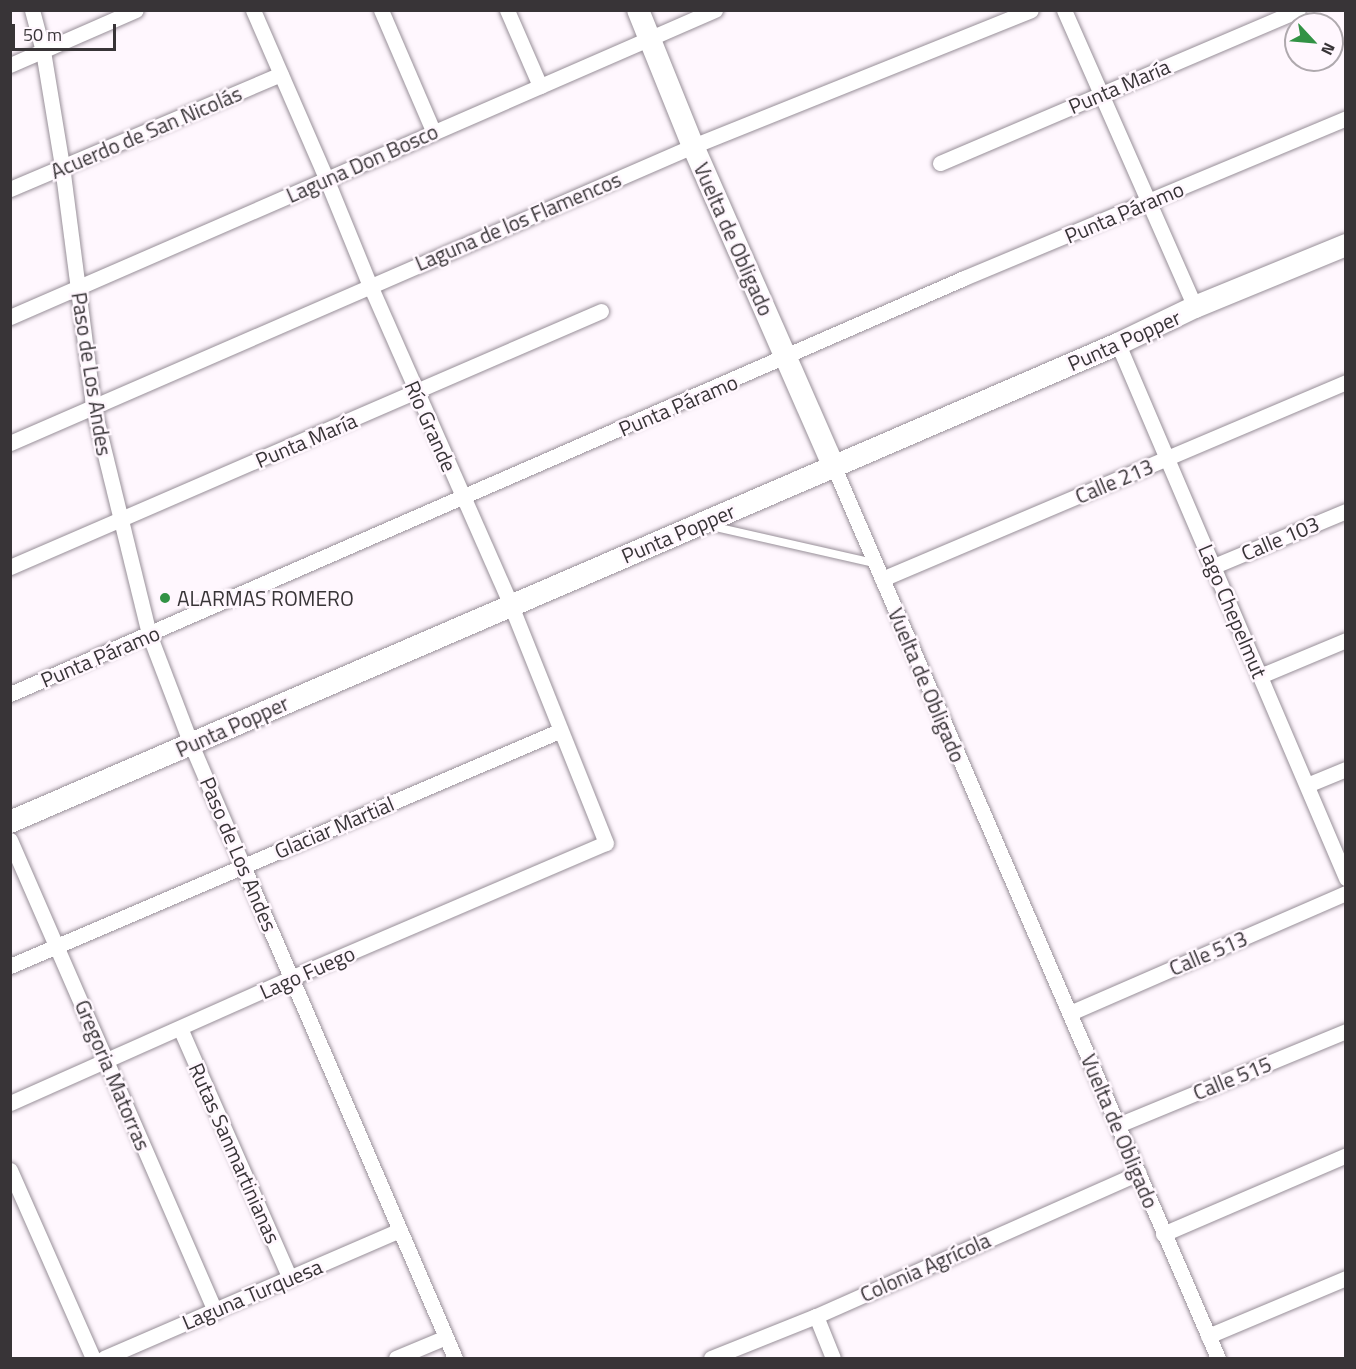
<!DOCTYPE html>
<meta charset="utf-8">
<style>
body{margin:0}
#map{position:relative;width:1356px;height:1369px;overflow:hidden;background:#fff7fe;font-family:"Titillium Web",sans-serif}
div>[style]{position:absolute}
.roads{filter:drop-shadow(0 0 2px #988f98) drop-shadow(0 0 2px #988f98)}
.lane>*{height:8px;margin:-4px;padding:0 4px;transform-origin:4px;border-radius:4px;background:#fff}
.street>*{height:15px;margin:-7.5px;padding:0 7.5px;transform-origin:7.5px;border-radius:7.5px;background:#fff}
.secondary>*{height:22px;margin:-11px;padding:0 11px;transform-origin:11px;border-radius:11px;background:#fff}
.dots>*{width:16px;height:16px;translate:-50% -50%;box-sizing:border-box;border:3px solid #fff7fe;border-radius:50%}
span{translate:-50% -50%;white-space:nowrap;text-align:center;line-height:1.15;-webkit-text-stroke:5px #fff7fe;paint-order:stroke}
.street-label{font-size:21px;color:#383437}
.poi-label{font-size:21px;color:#383437}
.left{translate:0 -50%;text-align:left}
.frame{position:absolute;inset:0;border:12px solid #383437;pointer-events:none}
.north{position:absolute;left:1284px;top:12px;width:60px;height:60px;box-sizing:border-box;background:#fff7fe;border:2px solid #afa9ae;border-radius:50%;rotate:116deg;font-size:16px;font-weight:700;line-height:24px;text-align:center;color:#383437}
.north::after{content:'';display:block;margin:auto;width:21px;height:27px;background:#329245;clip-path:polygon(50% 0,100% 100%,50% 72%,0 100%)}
.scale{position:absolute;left:12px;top:24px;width:104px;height:27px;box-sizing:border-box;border:3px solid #383437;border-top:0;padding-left:8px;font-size:18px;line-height:21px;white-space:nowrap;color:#383437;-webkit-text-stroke:4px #fff7fe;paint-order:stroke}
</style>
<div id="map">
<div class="roads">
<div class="lane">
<div style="left:711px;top:526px;width:167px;rotate:12.8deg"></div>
</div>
<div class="street">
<div style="left:32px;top:10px;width:42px;rotate:75deg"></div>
<div style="left:43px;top:51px;width:117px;rotate:80.6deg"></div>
<div style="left:62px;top:166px;width:242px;rotate:82.6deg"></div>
<div style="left:93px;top:406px;width:235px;rotate:76.2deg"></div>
<div style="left:149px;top:634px;width:118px;rotate:69.1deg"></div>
<div style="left:191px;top:744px;width:133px;rotate:66.9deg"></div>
<div style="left:243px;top:866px;width:536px;rotate:66.69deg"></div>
<div style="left:381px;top:10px;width:132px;rotate:66.7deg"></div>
<div style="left:507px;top:10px;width:83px;rotate:66.5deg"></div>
<div style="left:1064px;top:10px;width:325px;rotate:66.2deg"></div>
<div style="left:10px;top:65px;width:137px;rotate:-23.6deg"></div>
<div style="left:940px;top:163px;width:389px;rotate:-23.1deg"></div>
<div style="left:10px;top:189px;width:294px;rotate:-23deg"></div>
<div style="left:10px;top:317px;width:769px;rotate:-23.53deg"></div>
<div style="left:1118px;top:344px;width:581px;rotate:66.88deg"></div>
<div style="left:10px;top:443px;width:745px;rotate:-23.5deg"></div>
<div style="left:693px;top:146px;width:364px;rotate:-21.9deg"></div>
<div style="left:833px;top:465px;width:972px;rotate:66.68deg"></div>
<div style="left:1214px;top:566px;width:143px;rotate:-22.6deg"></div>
<div style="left:10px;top:567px;width:644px;rotate:-23.42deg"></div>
<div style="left:882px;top:579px;width:504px;rotate:-23deg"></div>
<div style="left:1260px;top:676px;width:93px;rotate:-22.7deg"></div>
<div style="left:10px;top:694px;width:1041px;rotate:-23.56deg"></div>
<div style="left:964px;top:278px;width:414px;rotate:-22.7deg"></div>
<div style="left:1307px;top:785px;width:42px;rotate:-22.3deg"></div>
<div style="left:10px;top:840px;width:514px;rotate:66.48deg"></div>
<div style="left:10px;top:966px;width:597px;rotate:-23.17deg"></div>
<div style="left:1070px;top:1013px;width:301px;rotate:-23.5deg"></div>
<div style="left:180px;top:1028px;width:273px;rotate:66.3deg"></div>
<div style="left:10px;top:1103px;width:310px;rotate:-24deg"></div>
<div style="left:293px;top:977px;width:340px;rotate:-23.2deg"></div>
<div style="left:606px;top:843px;width:256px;rotate:-111.8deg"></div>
<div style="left:511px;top:605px;width:349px;rotate:-113.8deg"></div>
<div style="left:370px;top:286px;width:117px;rotate:-112.2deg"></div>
<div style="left:326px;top:178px;width:183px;rotate:-113.5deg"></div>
<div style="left:1118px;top:1125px;width:247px;rotate:-22.4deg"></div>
<div style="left:10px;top:1170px;width:206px;rotate:66.2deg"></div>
<div style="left:1163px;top:1234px;width:199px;rotate:-23.3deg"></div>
<div style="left:816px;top:1316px;width:45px;rotate:68deg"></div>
<div style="left:1208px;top:1336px;width:150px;rotate:-22.8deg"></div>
<div style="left:104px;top:1358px;width:322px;rotate:-23.4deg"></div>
<div style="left:396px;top:1358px;width:54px;rotate:-22.8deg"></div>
<div style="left:711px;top:1358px;width:113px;rotate:-21.8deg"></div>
<div style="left:816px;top:1316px;width:353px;rotate:-23.9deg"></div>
</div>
<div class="secondary">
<div style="left:638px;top:10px;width:147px;rotate:68deg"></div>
<div style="left:693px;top:146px;width:348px;rotate:66.3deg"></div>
<div style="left:10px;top:822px;width:1207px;rotate:-23.34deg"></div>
<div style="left:1118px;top:344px;width:85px;rotate:-25.7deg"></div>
<div style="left:1195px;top:307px;width:163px;rotate:-22.3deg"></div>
</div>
</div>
<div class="dots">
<div style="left:165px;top:598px;background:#329245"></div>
</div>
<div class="street-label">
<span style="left:1119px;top:86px;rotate:-23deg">Punta María</span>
<span style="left:146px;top:132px;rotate:-23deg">Acuerdo de San Nicolás</span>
<span style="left:362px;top:163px;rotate:-24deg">Laguna Don Bosco</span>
<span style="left:1124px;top:212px;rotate:-23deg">Punta Páramo</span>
<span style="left:518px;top:221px;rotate:-23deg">Laguna de los Flamencos</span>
<span style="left:734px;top:239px;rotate:66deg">Vuelta de Obligado</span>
<span style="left:1124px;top:340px;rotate:-24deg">Punta Popper</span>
<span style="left:92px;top:374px;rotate:81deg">Paso de Los Andes</span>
<span style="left:678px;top:405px;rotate:-23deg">Punta Páramo</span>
<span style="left:431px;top:426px;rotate:66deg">Río Grande</span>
<span style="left:306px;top:440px;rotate:-23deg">Punta María</span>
<span style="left:1114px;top:481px;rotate:-23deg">Calle 213</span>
<span style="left:678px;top:533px;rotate:-23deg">Punta Popper</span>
<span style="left:1280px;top:538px;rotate:-23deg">Calle 103</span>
<span style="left:1233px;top:611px;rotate:67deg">Lago Chepelmut</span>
<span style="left:100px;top:656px;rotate:-23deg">Punta Páramo</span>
<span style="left:927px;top:685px;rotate:67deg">Vuelta de Obligado</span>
<span style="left:232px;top:726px;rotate:-24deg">Punta Popper</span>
<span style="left:334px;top:827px;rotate:-23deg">Glaciar Martial</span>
<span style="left:239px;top:854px;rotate:67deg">Paso de Los Andes</span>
<span style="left:1208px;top:953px;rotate:-23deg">Calle 513</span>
<span style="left:307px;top:972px;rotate:-24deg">Lago Fuego</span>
<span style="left:113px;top:1075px;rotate:67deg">Gregoria Matorras</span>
<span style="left:1232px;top:1078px;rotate:-22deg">Calle 515</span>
<span style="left:1120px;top:1131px;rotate:67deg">Vuelta de Obligado</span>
<span style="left:235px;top:1153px;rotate:66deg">Rutas Sanmartinianas</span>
<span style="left:925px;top:1267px;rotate:-24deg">Colonia Agrícola</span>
<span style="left:252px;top:1294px;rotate:-23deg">Laguna Turquesa</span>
</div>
<div class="poi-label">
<span class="left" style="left:177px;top:598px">ALARMAS ROMERO</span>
</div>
<div class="frame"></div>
<div class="north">N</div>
<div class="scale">50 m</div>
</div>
